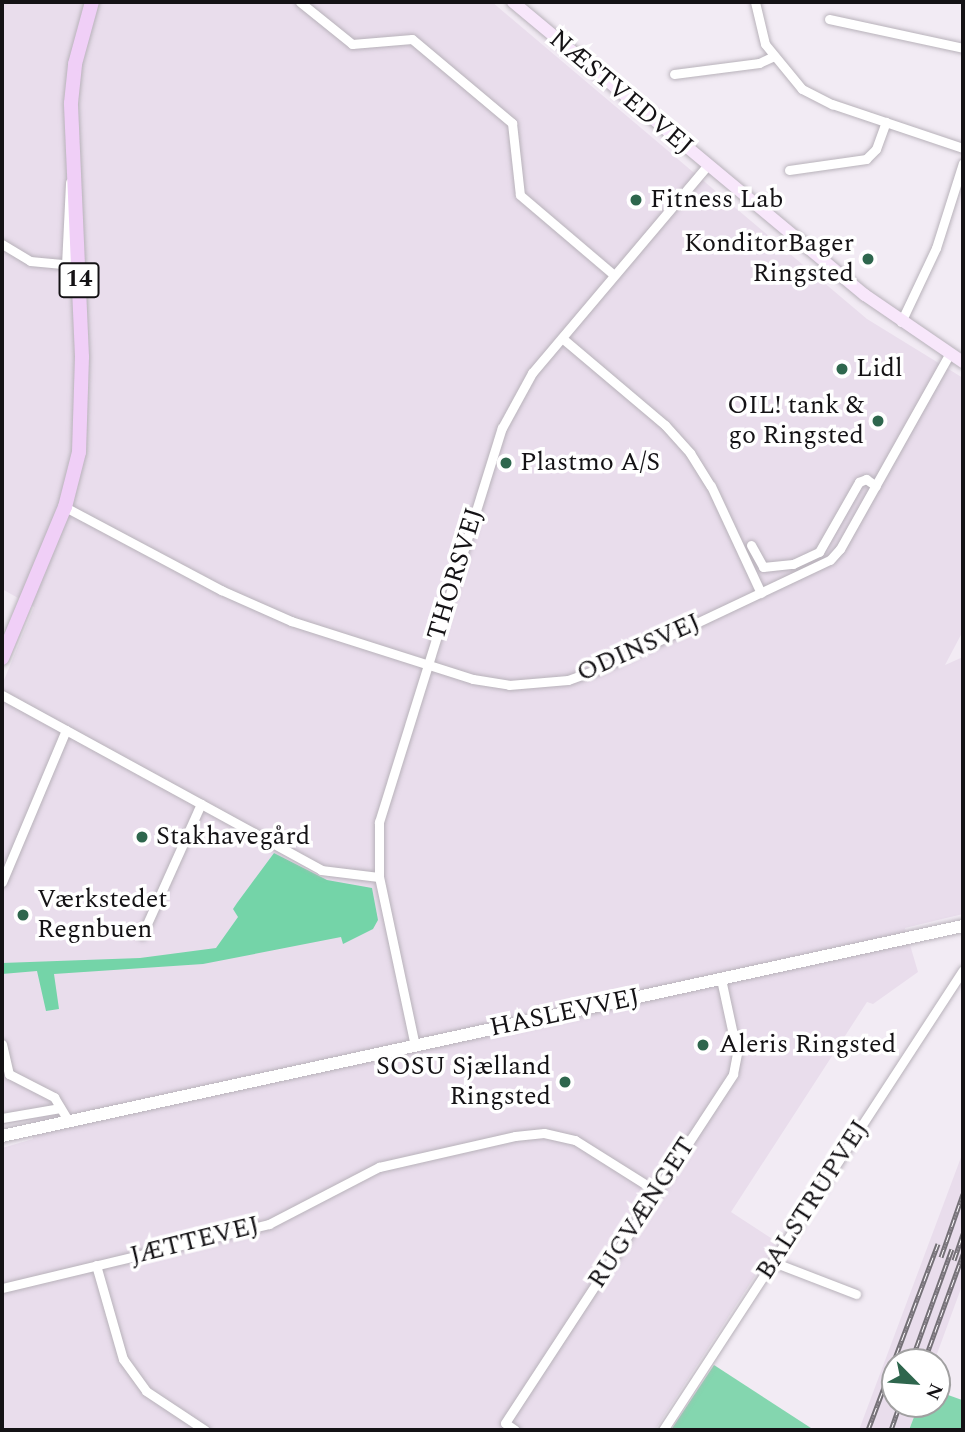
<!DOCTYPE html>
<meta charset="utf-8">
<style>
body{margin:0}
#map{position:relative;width:965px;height:1432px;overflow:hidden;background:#f2ebf4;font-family:Spectral,serif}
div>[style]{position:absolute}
.built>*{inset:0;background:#e9ddec}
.green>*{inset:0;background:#84d6af}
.forest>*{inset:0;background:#74d4a8}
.roads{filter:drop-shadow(0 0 2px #b8b2ba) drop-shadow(0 0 2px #b8b2ba)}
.minor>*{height:9px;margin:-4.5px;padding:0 4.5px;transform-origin:4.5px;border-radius:4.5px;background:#fff}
.tertiary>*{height:12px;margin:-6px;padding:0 6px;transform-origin:6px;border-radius:6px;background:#fff}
.secondary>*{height:12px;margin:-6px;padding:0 6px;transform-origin:6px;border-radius:6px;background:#f8e7fb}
.primary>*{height:14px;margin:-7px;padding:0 7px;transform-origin:7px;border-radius:7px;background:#f0cff7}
.rail>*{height:5px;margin-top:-2.5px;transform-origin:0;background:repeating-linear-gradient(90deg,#fff 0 8px,#747076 0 16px);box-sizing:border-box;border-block:2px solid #747076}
.dots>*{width:19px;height:19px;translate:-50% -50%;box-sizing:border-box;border:4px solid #fff;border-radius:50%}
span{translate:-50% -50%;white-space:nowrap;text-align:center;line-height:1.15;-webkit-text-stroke:7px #fff;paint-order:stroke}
.shield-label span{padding:2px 5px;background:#fff;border:2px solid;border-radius:5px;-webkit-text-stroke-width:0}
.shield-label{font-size:24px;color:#141215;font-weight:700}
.street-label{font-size:26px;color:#141215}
.poi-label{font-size:26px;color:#141215}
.left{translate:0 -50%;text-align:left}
.right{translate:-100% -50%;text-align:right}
.frame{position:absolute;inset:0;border:4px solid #141215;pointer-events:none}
.north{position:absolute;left:881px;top:1348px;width:70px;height:70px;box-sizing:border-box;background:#fff;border:2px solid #a1a0a1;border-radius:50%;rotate:115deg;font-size:19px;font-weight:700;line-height:28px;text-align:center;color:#141215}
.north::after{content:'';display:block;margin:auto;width:24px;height:32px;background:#2e664d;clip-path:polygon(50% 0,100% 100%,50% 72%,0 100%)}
</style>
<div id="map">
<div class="built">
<div style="clip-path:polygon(2px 2px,492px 2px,867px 319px,963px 378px,963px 631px,945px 665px,963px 657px,963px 914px,905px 928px,918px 972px,873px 1004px,867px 1002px,731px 1212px,777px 1242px,655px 1430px,2px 1430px,2px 1148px,33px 1139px,30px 1120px,2px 1124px,2px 685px,34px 607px,2px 589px)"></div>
<div style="clip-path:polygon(963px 1152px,963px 1283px,934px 1362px,895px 1362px,895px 1404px,919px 1404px,909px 1430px,859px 1430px)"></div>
</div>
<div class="green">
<div style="clip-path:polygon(714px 1365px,814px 1430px,671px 1430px)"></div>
<div style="clip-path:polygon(937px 1391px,962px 1400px,963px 1430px,909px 1430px,919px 1404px,937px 1404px)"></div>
</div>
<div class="forest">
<div style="clip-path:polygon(274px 853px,327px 880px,372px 888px,378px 920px,373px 929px,343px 944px,341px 937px,203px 964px,54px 974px,59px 1009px,46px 1011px,37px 971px,2px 974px,2px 963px,140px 958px,216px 948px,238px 917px,233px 909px,237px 903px)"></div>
</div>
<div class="roads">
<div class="minor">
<div style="left:300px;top:2px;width:67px;rotate:38.9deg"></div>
<div style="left:352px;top:44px;width:60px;rotate:-4.8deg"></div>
<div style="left:412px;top:39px;width:131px;rotate:40deg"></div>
<div style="left:512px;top:123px;width:72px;rotate:83.7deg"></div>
<div style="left:520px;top:195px;width:123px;rotate:40.4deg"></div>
<div style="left:755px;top:2px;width:43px;rotate:76.6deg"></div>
<div style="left:765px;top:44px;width:58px;rotate:50.6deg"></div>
<div style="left:802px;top:89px;width:34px;rotate:27deg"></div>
<div style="left:832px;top:104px;width:138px;rotate:18.6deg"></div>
<div style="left:829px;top:19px;width:137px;rotate:12.2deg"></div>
<div style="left:674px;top:74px;width:86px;rotate:-7.4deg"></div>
<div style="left:759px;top:63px;width:14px;rotate:-25deg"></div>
<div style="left:789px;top:170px;width:78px;rotate:-8.1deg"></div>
<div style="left:866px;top:159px;width:14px;rotate:-45deg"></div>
<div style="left:876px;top:149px;width:29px;rotate:-70deg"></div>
<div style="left:2px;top:244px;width:33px;rotate:31deg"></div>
<div style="left:30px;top:261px;width:43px;rotate:5.3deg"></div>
<div style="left:73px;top:265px;width:6px;rotate:51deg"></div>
<div style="left:66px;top:265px;width:83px;rotate:-87.2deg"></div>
<div style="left:901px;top:322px;width:82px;rotate:-64.7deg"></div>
<div style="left:936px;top:248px;width:89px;rotate:-72.4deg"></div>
<div style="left:562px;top:338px;width:135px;rotate:40.2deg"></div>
<div style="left:665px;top:425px;width:38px;rotate:48deg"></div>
<div style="left:690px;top:453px;width:39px;rotate:58deg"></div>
<div style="left:711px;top:486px;width:118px;rotate:65deg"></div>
<div style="left:65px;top:507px;width:177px;rotate:28deg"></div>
<div style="left:221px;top:590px;width:77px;rotate:23.9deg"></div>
<div style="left:291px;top:621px;width:191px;rotate:17.7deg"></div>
<div style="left:473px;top:679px;width:36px;rotate:9deg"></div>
<div style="left:509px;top:685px;width:59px;rotate:-4.8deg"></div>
<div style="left:568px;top:680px;width:33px;rotate:-20deg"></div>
<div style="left:599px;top:669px;width:255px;rotate:-25.3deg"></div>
<div style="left:830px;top:560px;width:15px;rotate:-48deg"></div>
<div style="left:840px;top:549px;width:225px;rotate:-60.7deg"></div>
<div style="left:751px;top:545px;width:25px;rotate:61deg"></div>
<div style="left:763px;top:567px;width:30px;rotate:-6deg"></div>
<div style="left:793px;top:564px;width:29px;rotate:-25deg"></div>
<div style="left:819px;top:552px;width:81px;rotate:-60.3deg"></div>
<div style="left:859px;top:482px;width:8px;rotate:-23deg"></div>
<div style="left:866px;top:479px;width:12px;rotate:35deg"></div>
<div style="left:2px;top:695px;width:364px;rotate:28.7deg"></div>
<div style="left:321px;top:870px;width:58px;rotate:6.9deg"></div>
<div style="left:2px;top:882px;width:165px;rotate:-67.2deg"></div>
<div style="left:142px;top:935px;width:144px;rotate:-65.8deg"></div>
<div style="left:2px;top:1044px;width:31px;rotate:77deg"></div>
<div style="left:9px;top:1074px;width:51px;rotate:27.1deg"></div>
<div style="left:54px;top:1097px;width:29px;rotate:59deg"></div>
<div style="left:415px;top:1046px;width:173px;rotate:-102deg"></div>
<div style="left:379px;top:877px;width:55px;rotate:-90deg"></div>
<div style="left:379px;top:822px;width:413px;rotate:-72.7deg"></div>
<div style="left:502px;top:428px;width:63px;rotate:-61.4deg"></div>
<div style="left:532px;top:373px;width:271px;rotate:-49.8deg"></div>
<div style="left:2px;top:1118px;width:59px;rotate:-9.8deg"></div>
<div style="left:773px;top:1262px;width:89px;rotate:21.1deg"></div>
<div style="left:96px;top:1265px;width:98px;rotate:74deg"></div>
<div style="left:123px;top:1359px;width:39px;rotate:54deg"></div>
<div style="left:146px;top:1391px;width:71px;rotate:33.5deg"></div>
<div style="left:2px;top:1288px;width:275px;rotate:-13.5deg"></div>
<div style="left:269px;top:1224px;width:124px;rotate:-27.4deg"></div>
<div style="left:379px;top:1167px;width:139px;rotate:-12.8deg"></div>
<div style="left:515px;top:1136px;width:29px;rotate:-6deg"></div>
<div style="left:544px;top:1133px;width:32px;rotate:13deg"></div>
<div style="left:575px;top:1140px;width:96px;rotate:32.2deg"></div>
<div style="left:515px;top:1430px;width:12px;rotate:-145deg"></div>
<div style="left:505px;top:1423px;width:417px;rotate:-56.8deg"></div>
<div style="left:733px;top:1074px;width:21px;rotate:-79deg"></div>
<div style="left:737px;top:1053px;width:76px;rotate:-102.2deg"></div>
<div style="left:663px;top:1430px;width:549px;rotate:-56.89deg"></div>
</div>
<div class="tertiary">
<div style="left:2px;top:1136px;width:984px;rotate:-12.33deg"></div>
</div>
<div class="secondary">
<div style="left:513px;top:2px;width:458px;rotate:39.8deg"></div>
<div style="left:865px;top:295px;width:119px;rotate:34.4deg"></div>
</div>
<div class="primary">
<div style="left:2px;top:658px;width:164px;rotate:-67.4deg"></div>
<div style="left:65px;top:507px;width:57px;rotate:-75.7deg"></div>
<div style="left:79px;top:452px;width:95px;rotate:-88.2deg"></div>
<div style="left:82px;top:357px;width:254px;rotate:-92.5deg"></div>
<div style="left:71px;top:103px;width:39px;rotate:-84deg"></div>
<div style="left:75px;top:64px;width:64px;rotate:-74.7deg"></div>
</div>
</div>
<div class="rail">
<div style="left:941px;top:1257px;width:67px;rotate:-70.8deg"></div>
<div style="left:954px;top:1260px;width:28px;rotate:-71deg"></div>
<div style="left:911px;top:1362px;width:120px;rotate:-70.1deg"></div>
<div style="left:924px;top:1362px;width:115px;rotate:-70.1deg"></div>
<div style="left:868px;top:1430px;width:199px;rotate:-69.4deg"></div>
<div style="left:891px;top:1430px;width:28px;rotate:-71deg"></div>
</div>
<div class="dots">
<div style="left:636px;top:200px;background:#2e664d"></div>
<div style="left:868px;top:259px;background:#2e664d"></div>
<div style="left:842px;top:369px;background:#2e664d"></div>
<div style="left:878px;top:421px;background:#2e664d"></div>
<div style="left:506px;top:463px;background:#2e664d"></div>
<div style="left:142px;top:837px;background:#2e664d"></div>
<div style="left:23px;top:915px;background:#2e664d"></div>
<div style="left:703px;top:1045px;background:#2e664d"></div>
<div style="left:565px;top:1082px;background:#2e664d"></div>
</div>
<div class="shield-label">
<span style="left:79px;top:280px">14</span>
</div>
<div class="street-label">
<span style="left:621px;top:93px;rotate:40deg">NÆSTVEDVEJ</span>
<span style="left:456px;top:574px;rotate:-73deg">THORSVEJ</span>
<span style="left:639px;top:648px;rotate:-24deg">ODINSVEJ</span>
<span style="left:565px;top:1013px;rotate:-12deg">HASLEVVEJ</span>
<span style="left:813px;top:1200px;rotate:-57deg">BALSTRUPVEJ</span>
<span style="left:642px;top:1213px;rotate:-57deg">RUGVÆNGET</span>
<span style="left:195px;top:1241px;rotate:-14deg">JÆTTEVEJ</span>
</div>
<div class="poi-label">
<span class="left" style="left:650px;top:200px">Fitness Lab</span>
<span class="right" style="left:854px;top:259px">KonditorBager<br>Ringsted</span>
<span class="left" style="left:856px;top:369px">Lidl</span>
<span class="right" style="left:864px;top:421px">OIL! tank &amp;<br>go Ringsted</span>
<span class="left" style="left:520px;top:463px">Plastmo A/S</span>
<span class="left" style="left:156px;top:837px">Stakhavegård</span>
<span class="left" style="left:37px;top:915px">Værkstedet<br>Regnbuen</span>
<span class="left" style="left:719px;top:1045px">Aleris Ringsted</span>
<span class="right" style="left:551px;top:1082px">SOSU Sjælland<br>Ringsted</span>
</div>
<div class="frame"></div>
<div class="north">N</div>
</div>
